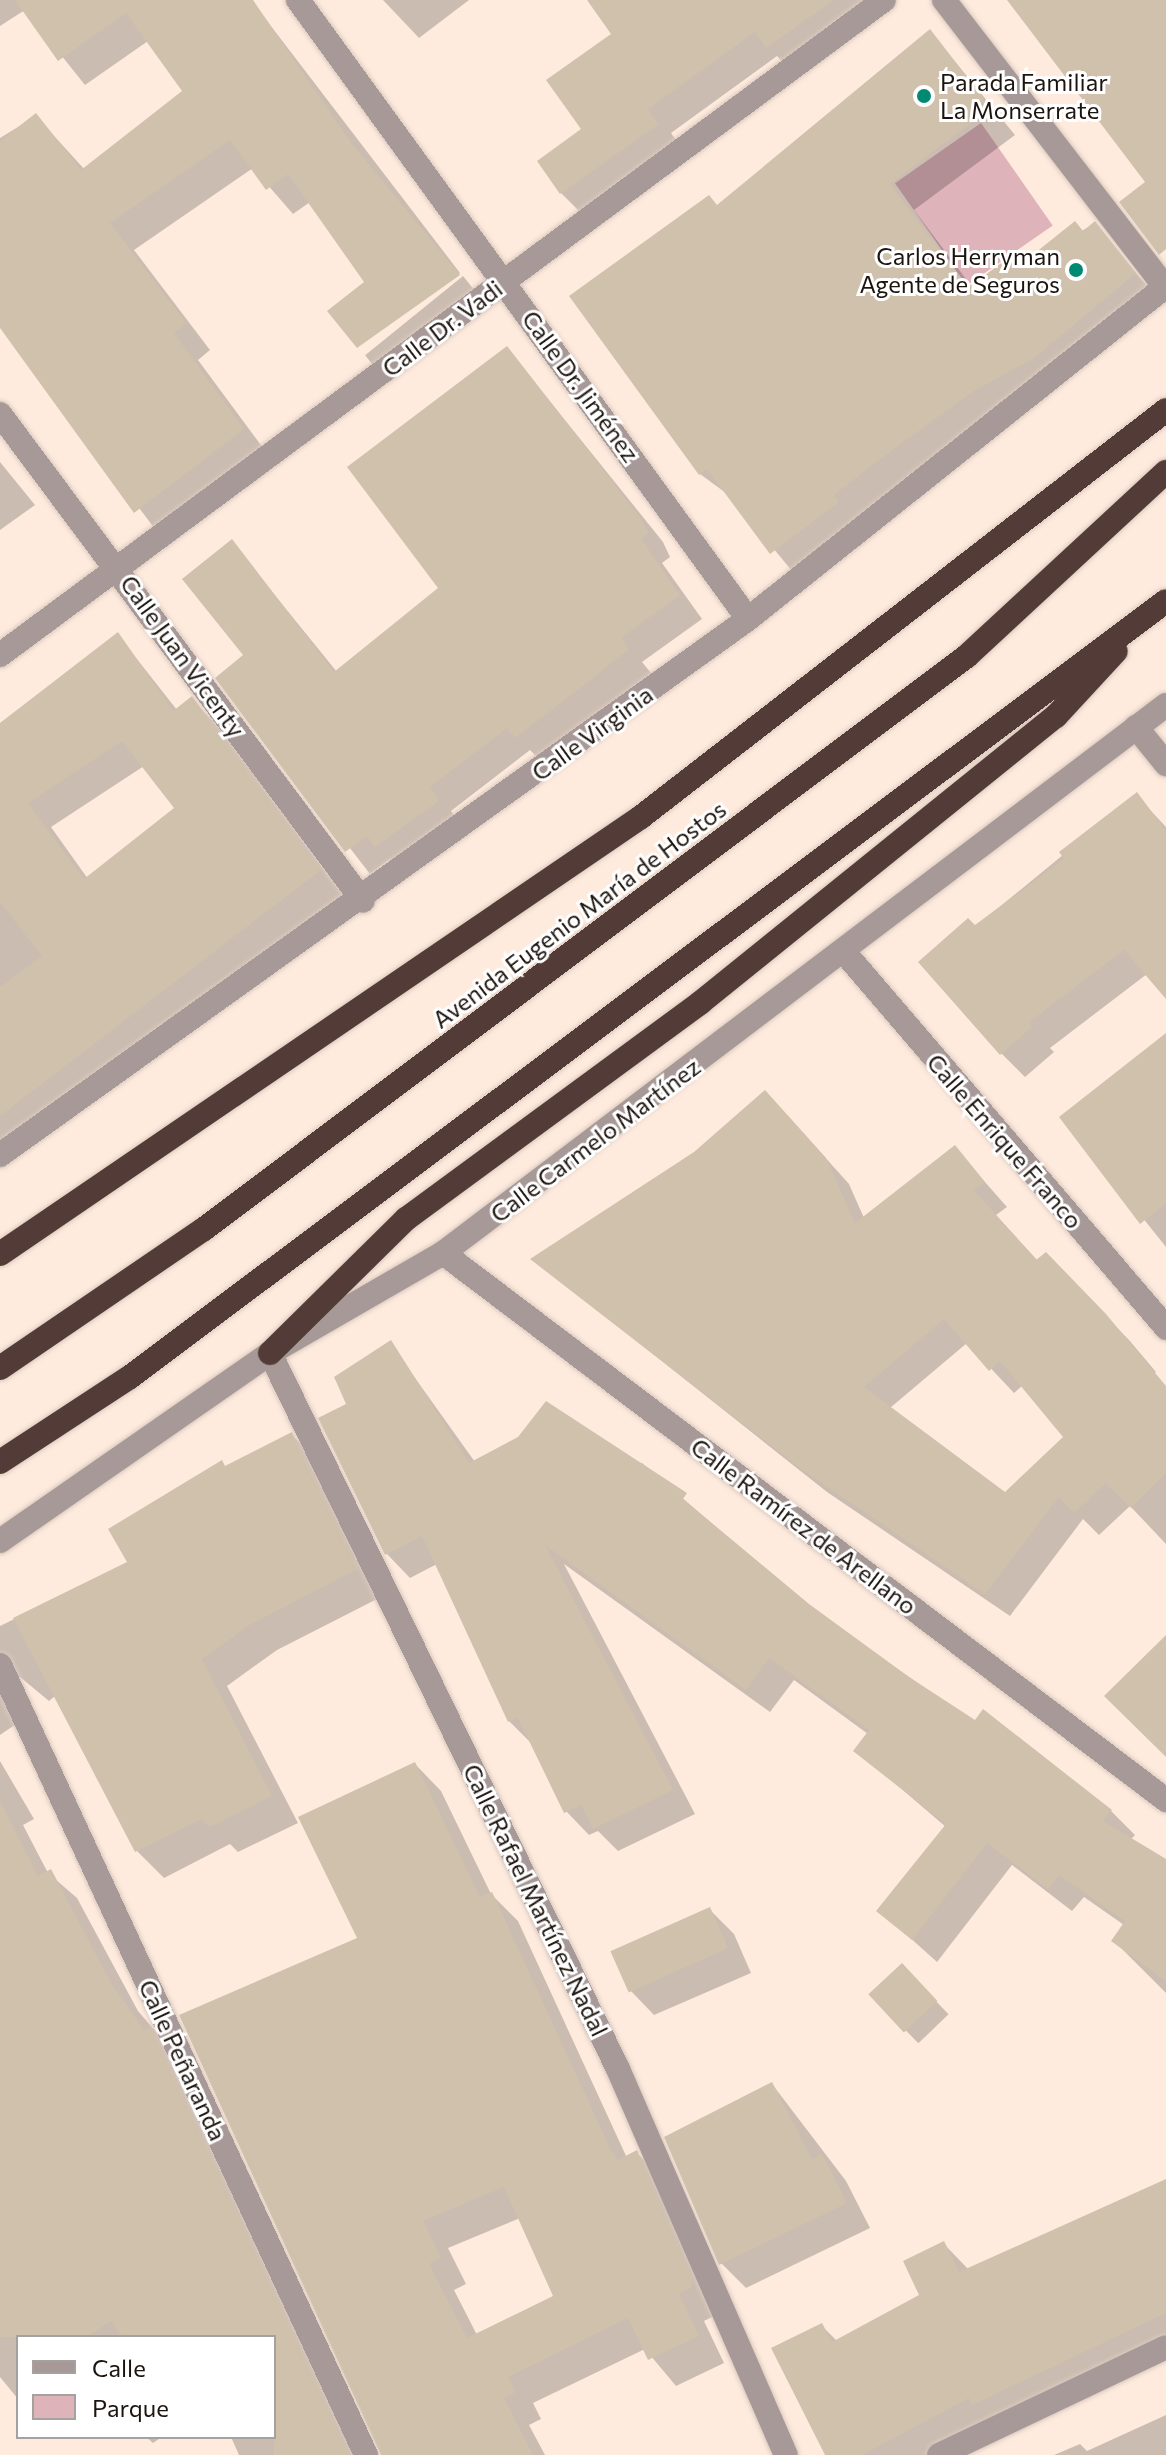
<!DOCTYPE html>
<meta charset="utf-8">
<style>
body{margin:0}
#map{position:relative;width:1166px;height:2455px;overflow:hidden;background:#feebde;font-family:Commissioner,sans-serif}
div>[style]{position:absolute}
.green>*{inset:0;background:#deb3ba;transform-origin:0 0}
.shadow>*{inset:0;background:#0003;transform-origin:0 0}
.building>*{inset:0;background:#cfc1ac;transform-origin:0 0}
.roads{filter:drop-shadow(0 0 2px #dac9bd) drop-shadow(0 0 2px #dac9bd)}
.street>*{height:24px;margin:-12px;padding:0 12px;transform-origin:12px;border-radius:12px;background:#a69997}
.highway>*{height:24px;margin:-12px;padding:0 12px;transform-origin:12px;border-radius:12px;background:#533c37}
.dots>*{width:22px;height:22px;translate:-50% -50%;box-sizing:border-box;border:4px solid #fff;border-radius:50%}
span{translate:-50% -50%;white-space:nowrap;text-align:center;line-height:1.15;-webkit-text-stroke:6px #fff;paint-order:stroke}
.poi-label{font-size:24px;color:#1c140e}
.left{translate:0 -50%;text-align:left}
.right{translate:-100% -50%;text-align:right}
.street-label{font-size:24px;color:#1c140e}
.legend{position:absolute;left:16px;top:2335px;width:260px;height:104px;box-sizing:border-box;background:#fff;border:2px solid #a4a19f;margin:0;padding:10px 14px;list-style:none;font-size:24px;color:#1c140e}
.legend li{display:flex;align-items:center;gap:16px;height:40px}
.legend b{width:40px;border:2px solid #a4a19f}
</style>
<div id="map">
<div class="green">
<div style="left:981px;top:123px;width:125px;height:105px;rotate:55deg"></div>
</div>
<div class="shadow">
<div style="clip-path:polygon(0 0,251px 0,460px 273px,358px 345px,367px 282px,310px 202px,293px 214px,253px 168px,134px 250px,210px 350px,198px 360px,269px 456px,161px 537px,0 323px,0 138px,36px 116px,85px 170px,184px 91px,148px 41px,85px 85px,25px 10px,0 26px)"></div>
<div style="clip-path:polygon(383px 0,469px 0,419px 38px)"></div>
<div style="clip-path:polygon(589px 0,884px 0,792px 71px,777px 56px,671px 133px,682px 149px,585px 217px,561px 193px,614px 34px)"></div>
<div style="clip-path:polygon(930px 31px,1015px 135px,914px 210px,972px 287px,1095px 224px,1159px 300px,797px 577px,730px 496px,700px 474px,718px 207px)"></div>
<div style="left:463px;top:276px;width:33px;height:126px;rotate:51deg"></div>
<div style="clip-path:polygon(507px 348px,663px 542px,670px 557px,662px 563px,702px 619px,642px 662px,651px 673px,606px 709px,540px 760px,530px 750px,451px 811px,461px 825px,400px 869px,390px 859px,370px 874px,218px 678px,246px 656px,231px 541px,337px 672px,441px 588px)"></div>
<div style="clip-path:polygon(0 462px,35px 505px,0 530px)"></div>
<div style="clip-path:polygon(evenodd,118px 635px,177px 710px,191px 699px,215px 723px,343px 895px,0 1156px,0 724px,118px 635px,144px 766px,177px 809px,88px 879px,51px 827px,144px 766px)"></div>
<div style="clip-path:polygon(1136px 795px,1166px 827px,1166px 996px,1147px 974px,1050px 1048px,1054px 1052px,1025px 1077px,1001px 1053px,975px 927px)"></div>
<div style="clip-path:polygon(1166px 1035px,1166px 1247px,1062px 1117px)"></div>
<div style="clip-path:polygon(evenodd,788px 1116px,849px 1184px,864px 1218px,955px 1148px,1007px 1207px,996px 1215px,1038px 1261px,1045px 1255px,1129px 1340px,1156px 1372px,1146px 1381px,1166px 1404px,1166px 1544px,1130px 1506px,1099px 1535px,1083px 1519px,1010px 1616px,827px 1492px,533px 1259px,788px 1116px,967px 1343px,1014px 1393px,1023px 1385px,1066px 1437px,1005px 1494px,890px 1408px,967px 1343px)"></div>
<div style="clip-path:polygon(390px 1343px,475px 1462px,642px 1463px,807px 1606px,975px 1723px,983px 1712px,1111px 1811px,1135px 1835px,1129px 1841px,1166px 1865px,1166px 1993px,1114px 1941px,1124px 1925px,1084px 1897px,1072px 1911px,1012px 1865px,937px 1962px,879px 1910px,946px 1827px,856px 1750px,868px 1734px,794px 1680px,770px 1712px,564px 1564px,695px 1814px,618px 1851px,598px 1831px,589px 1835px,566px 1811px,534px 1746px,509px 1721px,437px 1564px,410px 1578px,387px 1554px,349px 1405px)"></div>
<div style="clip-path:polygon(291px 1434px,318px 1461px,383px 1596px,277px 1650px,227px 1686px,298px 1823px,238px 1852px,230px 1844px,164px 1878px,137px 1851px,55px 1696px,49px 1701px,20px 1677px,11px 1692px,22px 1720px,0 1735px,0 1626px,130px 1563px,226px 1468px)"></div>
<div style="clip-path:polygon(0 1761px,34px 1819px,23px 1825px,48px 1873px,77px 1898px,138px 2011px,177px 2056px,362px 2455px,239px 2455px,231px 2437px,274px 2437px,274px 2337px,18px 2337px,18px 2399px,0 2377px)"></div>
<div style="clip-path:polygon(evenodd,415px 1764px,441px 1791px,491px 1894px,518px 1921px,627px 2158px,637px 2153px,663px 2179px,718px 2314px,704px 2321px,724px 2363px,676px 2386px,645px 2349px,533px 2403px,541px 2419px,529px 2425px,545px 2455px,381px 2455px,359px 1939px,415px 1764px,520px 2218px,555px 2297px,477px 2335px,454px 2290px,466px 2284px,448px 2248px,520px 2218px)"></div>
<div style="clip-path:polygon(709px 1909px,734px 1934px,751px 1973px,654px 2015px,630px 1990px)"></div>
<div style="left:902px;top:1966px;width:67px;height:42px;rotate:46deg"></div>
<div style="clip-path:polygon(772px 2084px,846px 2181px,870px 2228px,746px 2288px,721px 2263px)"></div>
<div style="clip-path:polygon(1166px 2181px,1166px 2349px,926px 2455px,827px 2455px,822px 2326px,838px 2342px,922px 2296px,944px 2244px,969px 2270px)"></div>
<div style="clip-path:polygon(1166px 2415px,1166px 2455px,1054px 2455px,1080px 2444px,1087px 2451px)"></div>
<div style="clip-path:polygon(146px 2437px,162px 2437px,153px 2443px)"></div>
</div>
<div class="building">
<div style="clip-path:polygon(15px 0,253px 0,352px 144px,460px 275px,357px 348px,327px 311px,364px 282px,288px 174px,266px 190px,230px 140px,110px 223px,186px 323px,174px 333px,244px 429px,134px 513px,0 328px,0 141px,36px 113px,81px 170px,182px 91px,126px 13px,58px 61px)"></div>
<div style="clip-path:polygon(587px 0,834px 0,766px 48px,755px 32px,648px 109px,659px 124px,560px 194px,537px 161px,581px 129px,546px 80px,611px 34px)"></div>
<div style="clip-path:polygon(1007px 0,1166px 0,1166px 249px,1159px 255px,1119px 202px,1145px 182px)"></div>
<div style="clip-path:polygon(930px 29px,991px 108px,890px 184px,968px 288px,1012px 255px,1020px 265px,1075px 221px,1083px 231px,1095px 221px,1136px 273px,1034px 358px,972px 392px,875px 463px,834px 495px,839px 502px,770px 554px,707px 469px,699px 475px,569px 296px,709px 195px,717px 205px)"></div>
<div style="clip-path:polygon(507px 346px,640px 517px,649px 533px,641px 539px,680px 595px,621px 638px,629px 649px,583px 686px,515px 738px,507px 728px,430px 787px,439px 801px,375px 847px,367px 836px,345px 852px,215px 678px,243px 655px,182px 579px,232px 539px,334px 672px,438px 588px,347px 467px)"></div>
<div style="clip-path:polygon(evenodd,118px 632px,173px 711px,192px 696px,321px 870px,0 1116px,0 987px,42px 956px,0 902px,0 723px,118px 632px,122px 741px,174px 808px,84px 879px,28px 803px,122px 741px)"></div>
<div style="clip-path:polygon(1137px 792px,1166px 831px,1166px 999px,1124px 950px,1028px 1023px,1032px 1027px,1000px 1055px,918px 962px,968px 918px,975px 925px,1064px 859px,1059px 852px)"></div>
<div style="clip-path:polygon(1166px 1033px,1166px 1203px,1140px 1224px,1059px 1117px)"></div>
<div style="clip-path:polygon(evenodd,765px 1090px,826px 1158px,855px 1223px,955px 1145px,985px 1182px,974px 1190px,1036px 1260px,1046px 1252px,1106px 1314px,1166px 1386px,1166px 1473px,1131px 1508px,1106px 1483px,1074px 1513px,1059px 1497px,985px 1594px,801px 1469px,530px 1259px,694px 1152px,765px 1090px,944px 1319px,989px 1371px,1000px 1361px,1063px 1437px,1005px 1492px,864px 1387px,944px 1319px)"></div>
<div style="clip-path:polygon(391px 1340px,469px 1463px,518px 1437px,546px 1401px,687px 1493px,683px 1499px,809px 1604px,909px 1677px,975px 1720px,983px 1709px,1112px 1810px,1103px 1821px,1166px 1859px,1166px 1981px,1111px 1941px,1125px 1921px,1059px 1875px,1048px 1889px,987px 1843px,912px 1940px,876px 1911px,946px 1824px,853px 1751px,869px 1730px,769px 1658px,746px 1690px,545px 1545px,673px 1790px,593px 1829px,581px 1805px,564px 1813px,518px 1718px,508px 1722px,422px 1536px,385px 1555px,318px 1418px,346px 1404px,334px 1377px)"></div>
<div style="clip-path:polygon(292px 1432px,358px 1569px,251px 1624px,202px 1659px,272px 1796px,210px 1827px,202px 1819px,135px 1852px,13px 1618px,127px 1562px,108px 1529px,222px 1460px,225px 1466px)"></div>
<div style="clip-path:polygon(1166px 1635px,1166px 1757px,1104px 1696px)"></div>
<div style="clip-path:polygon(evenodd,415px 1762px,480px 1897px,492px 1892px,611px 2150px,618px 2160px,637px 2150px,692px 2278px,692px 2287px,679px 2294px,699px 2336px,648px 2360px,628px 2318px,508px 2377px,516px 2392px,504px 2398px,533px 2455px,381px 2455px,179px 2015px,357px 1938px,298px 1817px,415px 1762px,504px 2187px,553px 2296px,467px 2338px,429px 2264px,441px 2257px,423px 2221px,504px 2187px)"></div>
<div style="clip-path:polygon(0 1801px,38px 1876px,51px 1869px,111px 1983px,144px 2030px,151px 2027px,349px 2455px,274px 2455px,274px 2337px,122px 2337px,111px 2321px,87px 2337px,0 2337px)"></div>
<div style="left:710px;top:1907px;width:45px;height:109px;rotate:66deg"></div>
<div style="left:902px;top:1963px;width:52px;height:46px;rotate:47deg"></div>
<div style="clip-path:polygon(772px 2082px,812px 2159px,822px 2154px,847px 2203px,719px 2265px,664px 2137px)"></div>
<div style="clip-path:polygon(1166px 2179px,1166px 2313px,972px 2405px,969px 2398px,862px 2455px,825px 2455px,771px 2348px,822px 2323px,832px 2342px,919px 2295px,903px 2261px,944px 2241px,959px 2272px)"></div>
</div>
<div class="roads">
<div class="street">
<div style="left:298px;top:0;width:765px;rotate:53.98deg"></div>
<div style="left:944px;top:0;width:362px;rotate:52.4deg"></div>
<div style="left:0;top:414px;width:607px;rotate:53.3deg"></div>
<div style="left:0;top:655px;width:1100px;rotate:-36.54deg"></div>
<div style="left:1136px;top:727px;width:48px;rotate:51deg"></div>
<div style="left:845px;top:953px;width:494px;rotate:49.4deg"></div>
<div style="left:0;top:1155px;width:920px;rotate:-35.62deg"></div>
<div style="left:748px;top:619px;width:534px;rotate:-38.54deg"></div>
<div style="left:443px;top:1253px;width:907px;rotate:37.11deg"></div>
<div style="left:270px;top:1353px;width:796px;rotate:64.08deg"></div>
<div style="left:618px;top:2069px;width:421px;rotate:66.5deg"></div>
<div style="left:0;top:1541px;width:329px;rotate:-34.8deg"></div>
<div style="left:270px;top:1353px;width:200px;rotate:-30deg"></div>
<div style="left:443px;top:1253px;width:907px;rotate:-37.16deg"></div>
<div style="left:0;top:1665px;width:871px;rotate:65.14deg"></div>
<div style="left:939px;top:2455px;width:251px;rotate:-25.4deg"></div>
</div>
<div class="highway">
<div style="left:0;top:1254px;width:776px;rotate:-34.28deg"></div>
<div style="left:641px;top:817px;width:664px;rotate:-37.78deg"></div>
<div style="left:270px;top:1353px;width:191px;rotate:-44.6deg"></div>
<div style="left:406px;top:1219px;width:365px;rotate:-36.3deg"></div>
<div style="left:700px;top:1003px;width:457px;rotate:-38.9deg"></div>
<div style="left:1056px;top:716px;width:88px;rotate:-47.3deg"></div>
<div style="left:0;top:1368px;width:247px;rotate:-34.3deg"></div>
<div style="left:204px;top:1229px;width:954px;rotate:-36.91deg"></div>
<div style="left:967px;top:656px;width:271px;rotate:-42.8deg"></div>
<div style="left:0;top:1462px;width:155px;rotate:-33.2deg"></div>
<div style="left:130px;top:1377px;width:1294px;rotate:-36.83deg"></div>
</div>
</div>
<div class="dots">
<div style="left:924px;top:96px;background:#008a71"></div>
<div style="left:1076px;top:270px;background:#008a71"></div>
</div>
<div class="poi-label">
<span class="left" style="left:940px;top:96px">Parada Familiar<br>La Monserrate</span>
<span class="right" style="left:1060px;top:270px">Carlos Herryman<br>Agente de Seguros</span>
</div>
<div class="street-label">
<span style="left:442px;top:328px;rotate:-37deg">Calle Dr. Vadi</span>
<span style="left:581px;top:386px;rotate:54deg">Calle Dr. Jiménez</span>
<span style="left:183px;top:656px;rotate:54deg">Calle Juan Vicenty</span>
<span style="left:592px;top:733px;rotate:-36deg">Calle Virginia</span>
<span style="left:579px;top:914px;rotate:-37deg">Avenida Eugenio María de Hostos</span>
<span style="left:595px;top:1140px;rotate:-37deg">Calle Carmelo Martínez</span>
<span style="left:1005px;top:1141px;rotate:49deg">Calle Enrique Franco</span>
<span style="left:804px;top:1526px;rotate:37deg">Calle Ramírez de Arellano</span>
<span style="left:536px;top:1900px;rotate:64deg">Calle Rafael Martínez Nadal</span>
<span style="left:183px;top:2060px;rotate:65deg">Calle Peñaranda</span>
</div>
<ul class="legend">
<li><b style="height:10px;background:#a69997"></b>Calle</li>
<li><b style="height:22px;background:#deb3ba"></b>Parque</li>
</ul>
</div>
